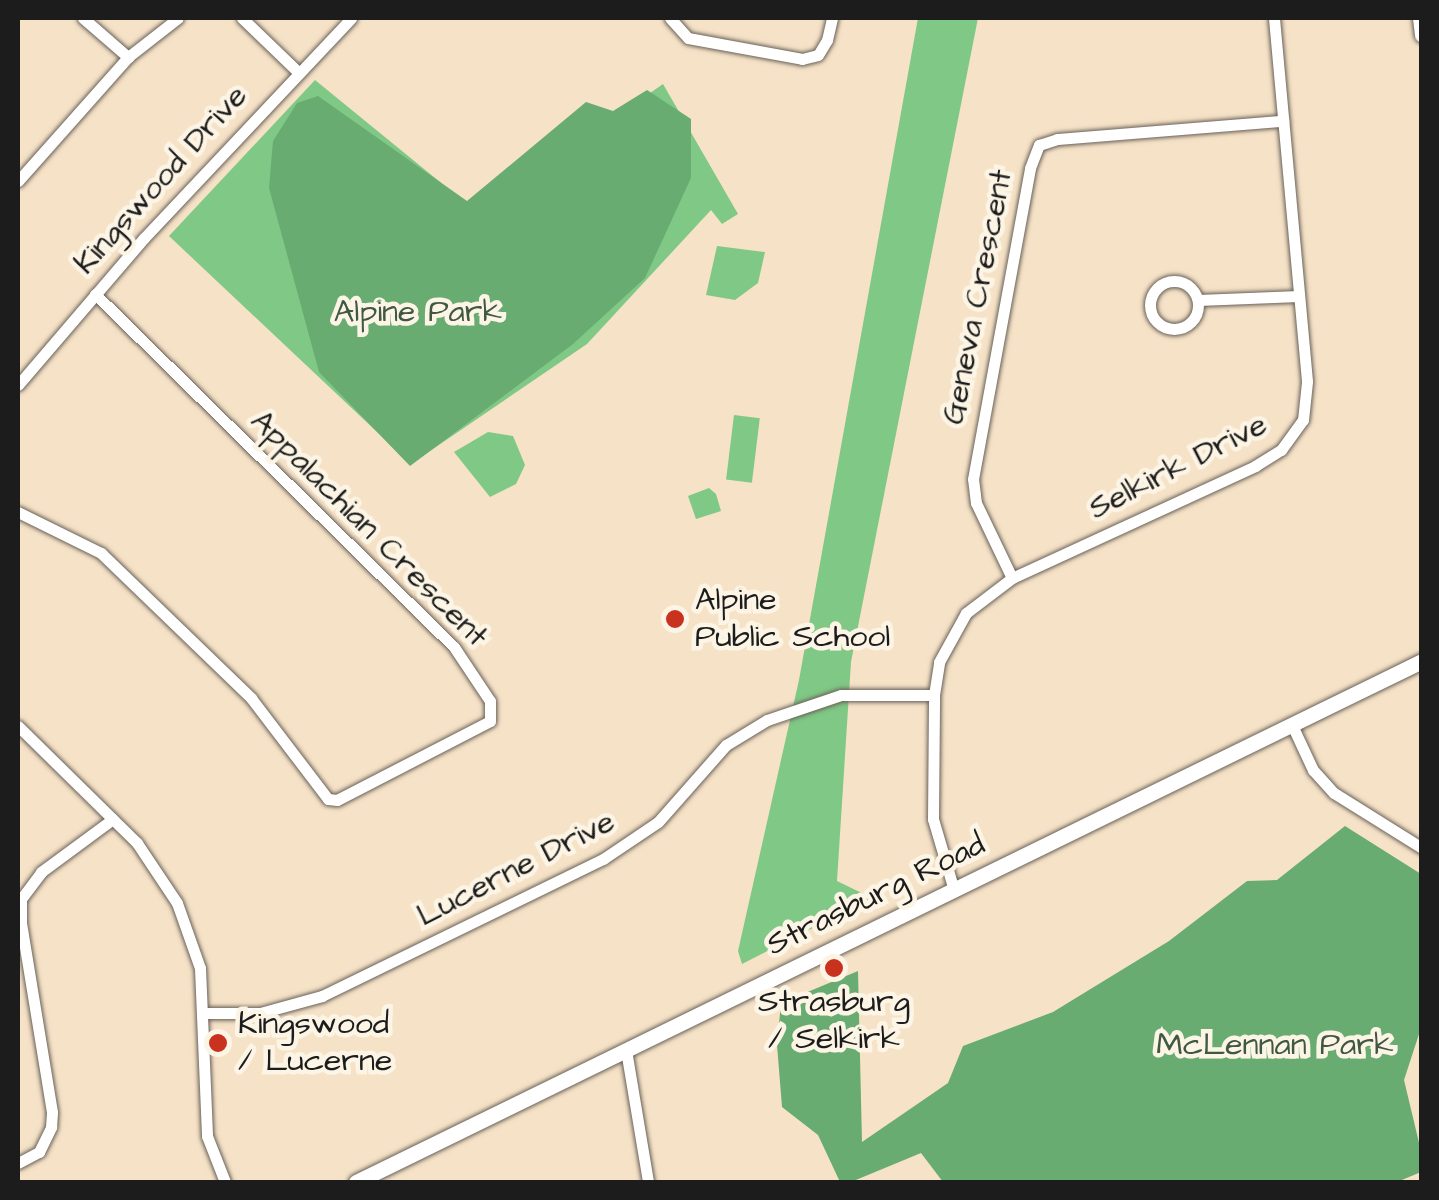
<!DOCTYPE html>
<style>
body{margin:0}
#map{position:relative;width:1439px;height:1200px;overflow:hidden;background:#f6e2c7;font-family:"Architects Daughter",sans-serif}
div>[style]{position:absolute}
.green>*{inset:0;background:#80c885;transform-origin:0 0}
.forest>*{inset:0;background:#68ac72}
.roads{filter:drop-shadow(0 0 2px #686158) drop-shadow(0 0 2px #686158)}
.street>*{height:11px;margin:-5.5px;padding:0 5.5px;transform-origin:5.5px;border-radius:5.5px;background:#fff}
.street>.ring{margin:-5.5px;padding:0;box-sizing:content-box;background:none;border:11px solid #fff;border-radius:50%}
.secondary>*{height:15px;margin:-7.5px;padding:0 7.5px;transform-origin:7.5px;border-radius:7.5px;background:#fff}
.dots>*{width:28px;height:28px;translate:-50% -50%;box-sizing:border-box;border:5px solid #fcf5e5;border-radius:50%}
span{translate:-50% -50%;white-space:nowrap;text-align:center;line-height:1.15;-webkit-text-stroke:9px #fcf5e5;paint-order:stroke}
.street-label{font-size:32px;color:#1c1c1c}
.park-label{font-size:32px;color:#3f5841}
.poi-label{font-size:32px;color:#1c1c1c}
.left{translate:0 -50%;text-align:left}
.frame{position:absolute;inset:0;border:20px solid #1c1c1c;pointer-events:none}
</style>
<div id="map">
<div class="green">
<div style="clip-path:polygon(918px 18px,978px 18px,851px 662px,837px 881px,872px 898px,742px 964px,738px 951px,799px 680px)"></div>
<div style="clip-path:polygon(315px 80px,478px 213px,663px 84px,738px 214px,722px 224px,711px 210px,587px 344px,411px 464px,169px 236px)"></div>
<div style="clip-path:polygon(717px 246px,765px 252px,758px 283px,735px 300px,706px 295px)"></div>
<div style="left:734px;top:415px;width:26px;height:65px;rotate:7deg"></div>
<div style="clip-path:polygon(488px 432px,513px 436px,525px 465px,516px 484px,490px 497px,454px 452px)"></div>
<div style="clip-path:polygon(709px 488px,716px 494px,721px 511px,696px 519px,688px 496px)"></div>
</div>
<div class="forest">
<div style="clip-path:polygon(647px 90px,691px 119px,691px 178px,645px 278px,573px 344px,410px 466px,319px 372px,269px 188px,273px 141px,297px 103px,318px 96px,467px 201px,586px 102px,613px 111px)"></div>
<div style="clip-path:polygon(1345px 826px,1421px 874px,1421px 1028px,1404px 1080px,1421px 1151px,1421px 1172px,1397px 1182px,943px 1182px,921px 1153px,851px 1182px,840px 1182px,818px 1135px,782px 1107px,777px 1045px,781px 1003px,858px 971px,862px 1142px,948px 1083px,963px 1046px,1053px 1012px,1169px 941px,1247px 881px,1277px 880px)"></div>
</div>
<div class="roads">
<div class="street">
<div style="left:83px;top:18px;width:60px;rotate:40.9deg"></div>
<div style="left:242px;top:18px;width:76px;rotate:43.9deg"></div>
<div style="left:670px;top:18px;width:27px;rotate:48deg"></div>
<div style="left:688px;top:38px;width:116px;rotate:10.4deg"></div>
<div style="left:802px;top:59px;width:16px;rotate:-14deg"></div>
<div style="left:818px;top:55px;width:17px;rotate:-59deg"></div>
<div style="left:827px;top:40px;width:23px;rotate:-77deg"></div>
<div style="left:18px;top:181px;width:166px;rotate:-48.4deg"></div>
<div style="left:128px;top:57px;width:63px;rotate:-38deg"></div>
<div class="ring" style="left:1150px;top:281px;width:37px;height:37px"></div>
<div style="left:1198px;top:300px;width:101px;rotate:-2.3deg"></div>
<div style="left:18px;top:385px;width:194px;rotate:-49.4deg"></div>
<div style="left:144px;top:238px;width:302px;rotate:-46.7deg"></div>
<div style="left:18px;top:512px;width:93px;rotate:26.3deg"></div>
<div style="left:101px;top:553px;width:209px;rotate:44deg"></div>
<div style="left:251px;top:698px;width:127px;rotate:52.7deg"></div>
<div style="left:328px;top:799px;width:9px;rotate:6deg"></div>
<div style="left:337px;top:800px;width:172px;rotate:-27.3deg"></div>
<div style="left:490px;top:721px;width:20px;rotate:-90deg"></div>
<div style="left:490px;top:701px;width:65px;rotate:-123.7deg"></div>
<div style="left:454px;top:647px;width:503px;rotate:-135.48deg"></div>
<div style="left:1012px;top:578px;width:83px;rotate:-115.6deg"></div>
<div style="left:976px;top:503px;width:24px;rotate:-97deg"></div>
<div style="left:973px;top:479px;width:316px;rotate:-79.6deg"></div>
<div style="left:1030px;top:168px;width:25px;rotate:-69deg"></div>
<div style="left:1039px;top:145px;width:19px;rotate:-18deg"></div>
<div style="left:1057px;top:139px;width:227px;rotate:-4.6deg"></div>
<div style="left:1292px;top:725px;width:50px;rotate:65deg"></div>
<div style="left:1313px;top:770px;width:31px;rotate:48deg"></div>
<div style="left:1334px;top:793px;width:104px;rotate:32deg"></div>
<div style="left:18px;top:726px;width:167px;rotate:44.5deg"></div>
<div style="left:137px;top:843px;width:72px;rotate:56.3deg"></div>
<div style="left:177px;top:903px;width:69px;rotate:70.5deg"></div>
<div style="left:200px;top:968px;width:168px;rotate:87.6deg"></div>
<div style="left:207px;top:1136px;width:49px;rotate:68.6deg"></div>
<div style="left:953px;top:887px;width:71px;rotate:-106.4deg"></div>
<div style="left:933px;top:819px;width:124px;rotate:-89.5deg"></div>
<div style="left:934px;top:695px;width:33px;rotate:-81deg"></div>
<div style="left:939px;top:662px;width:56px;rotate:-61.1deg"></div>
<div style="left:966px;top:613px;width:58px;rotate:-37.3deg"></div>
<div style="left:1012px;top:578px;width:268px;rotate:-24.7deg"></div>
<div style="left:1255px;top:466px;width:31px;rotate:-32deg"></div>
<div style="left:1281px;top:450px;width:37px;rotate:-54deg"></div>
<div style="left:1303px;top:420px;width:39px;rotate:-84deg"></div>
<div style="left:1307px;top:381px;width:364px;rotate:-95.2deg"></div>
<div style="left:205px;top:1013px;width:55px"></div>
<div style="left:260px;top:1013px;width:64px;rotate:-15.3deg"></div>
<div style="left:322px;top:996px;width:313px;rotate:-26deg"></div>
<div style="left:603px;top:859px;width:66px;rotate:-33.9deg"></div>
<div style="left:658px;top:822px;width:103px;rotate:-48.6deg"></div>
<div style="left:726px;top:745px;width:48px;rotate:-31.4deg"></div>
<div style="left:767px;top:720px;width:78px;rotate:-18.7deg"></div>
<div style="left:841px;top:695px;width:93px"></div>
<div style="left:626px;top:1050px;width:134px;rotate:80.5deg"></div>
<div style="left:18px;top:1163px;width:24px;rotate:-28deg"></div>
<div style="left:39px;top:1152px;width:28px;rotate:-64deg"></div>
<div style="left:51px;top:1127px;width:15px;rotate:-86deg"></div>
<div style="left:52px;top:1112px;width:192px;rotate:-99.3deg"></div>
<div style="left:21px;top:923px;width:24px;rotate:-90deg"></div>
<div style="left:21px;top:899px;width:34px;rotate:-53deg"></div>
<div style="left:41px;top:872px;width:89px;rotate:-36.4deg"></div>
</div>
<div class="secondary">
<div style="left:1420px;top:18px;width:17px;rotate:83deg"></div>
<div style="left:356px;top:1182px;width:1187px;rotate:-26.05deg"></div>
</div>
</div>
<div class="dots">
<div style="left:675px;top:619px;background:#c8321e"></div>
<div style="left:834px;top:968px;background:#c8321e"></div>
<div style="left:218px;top:1043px;background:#c8321e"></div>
</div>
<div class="street-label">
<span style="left:161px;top:180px;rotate:-48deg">Kingswood Drive</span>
<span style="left:978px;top:297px;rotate:-79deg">Geneva Crescent</span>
<span style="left:1178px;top:467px;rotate:-27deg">Selkirk Drive</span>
<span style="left:369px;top:529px;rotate:45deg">Appalachian Crescent</span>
<span style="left:516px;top:869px;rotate:-27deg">Lucerne Drive</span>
<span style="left:876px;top:895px;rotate:-26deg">Strasburg Road</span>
</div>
<div class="park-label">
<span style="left:418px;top:312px">Alpine Park</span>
<span style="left:1275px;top:1045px">McLennan Park</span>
</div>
<div class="poi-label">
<span class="left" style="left:695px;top:619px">Alpine<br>Public School</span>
<span style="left:834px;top:1021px">Strasburg<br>/ Selkirk</span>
<span class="left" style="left:238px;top:1043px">Kingswood<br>/ Lucerne</span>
</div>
<div class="frame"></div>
</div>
